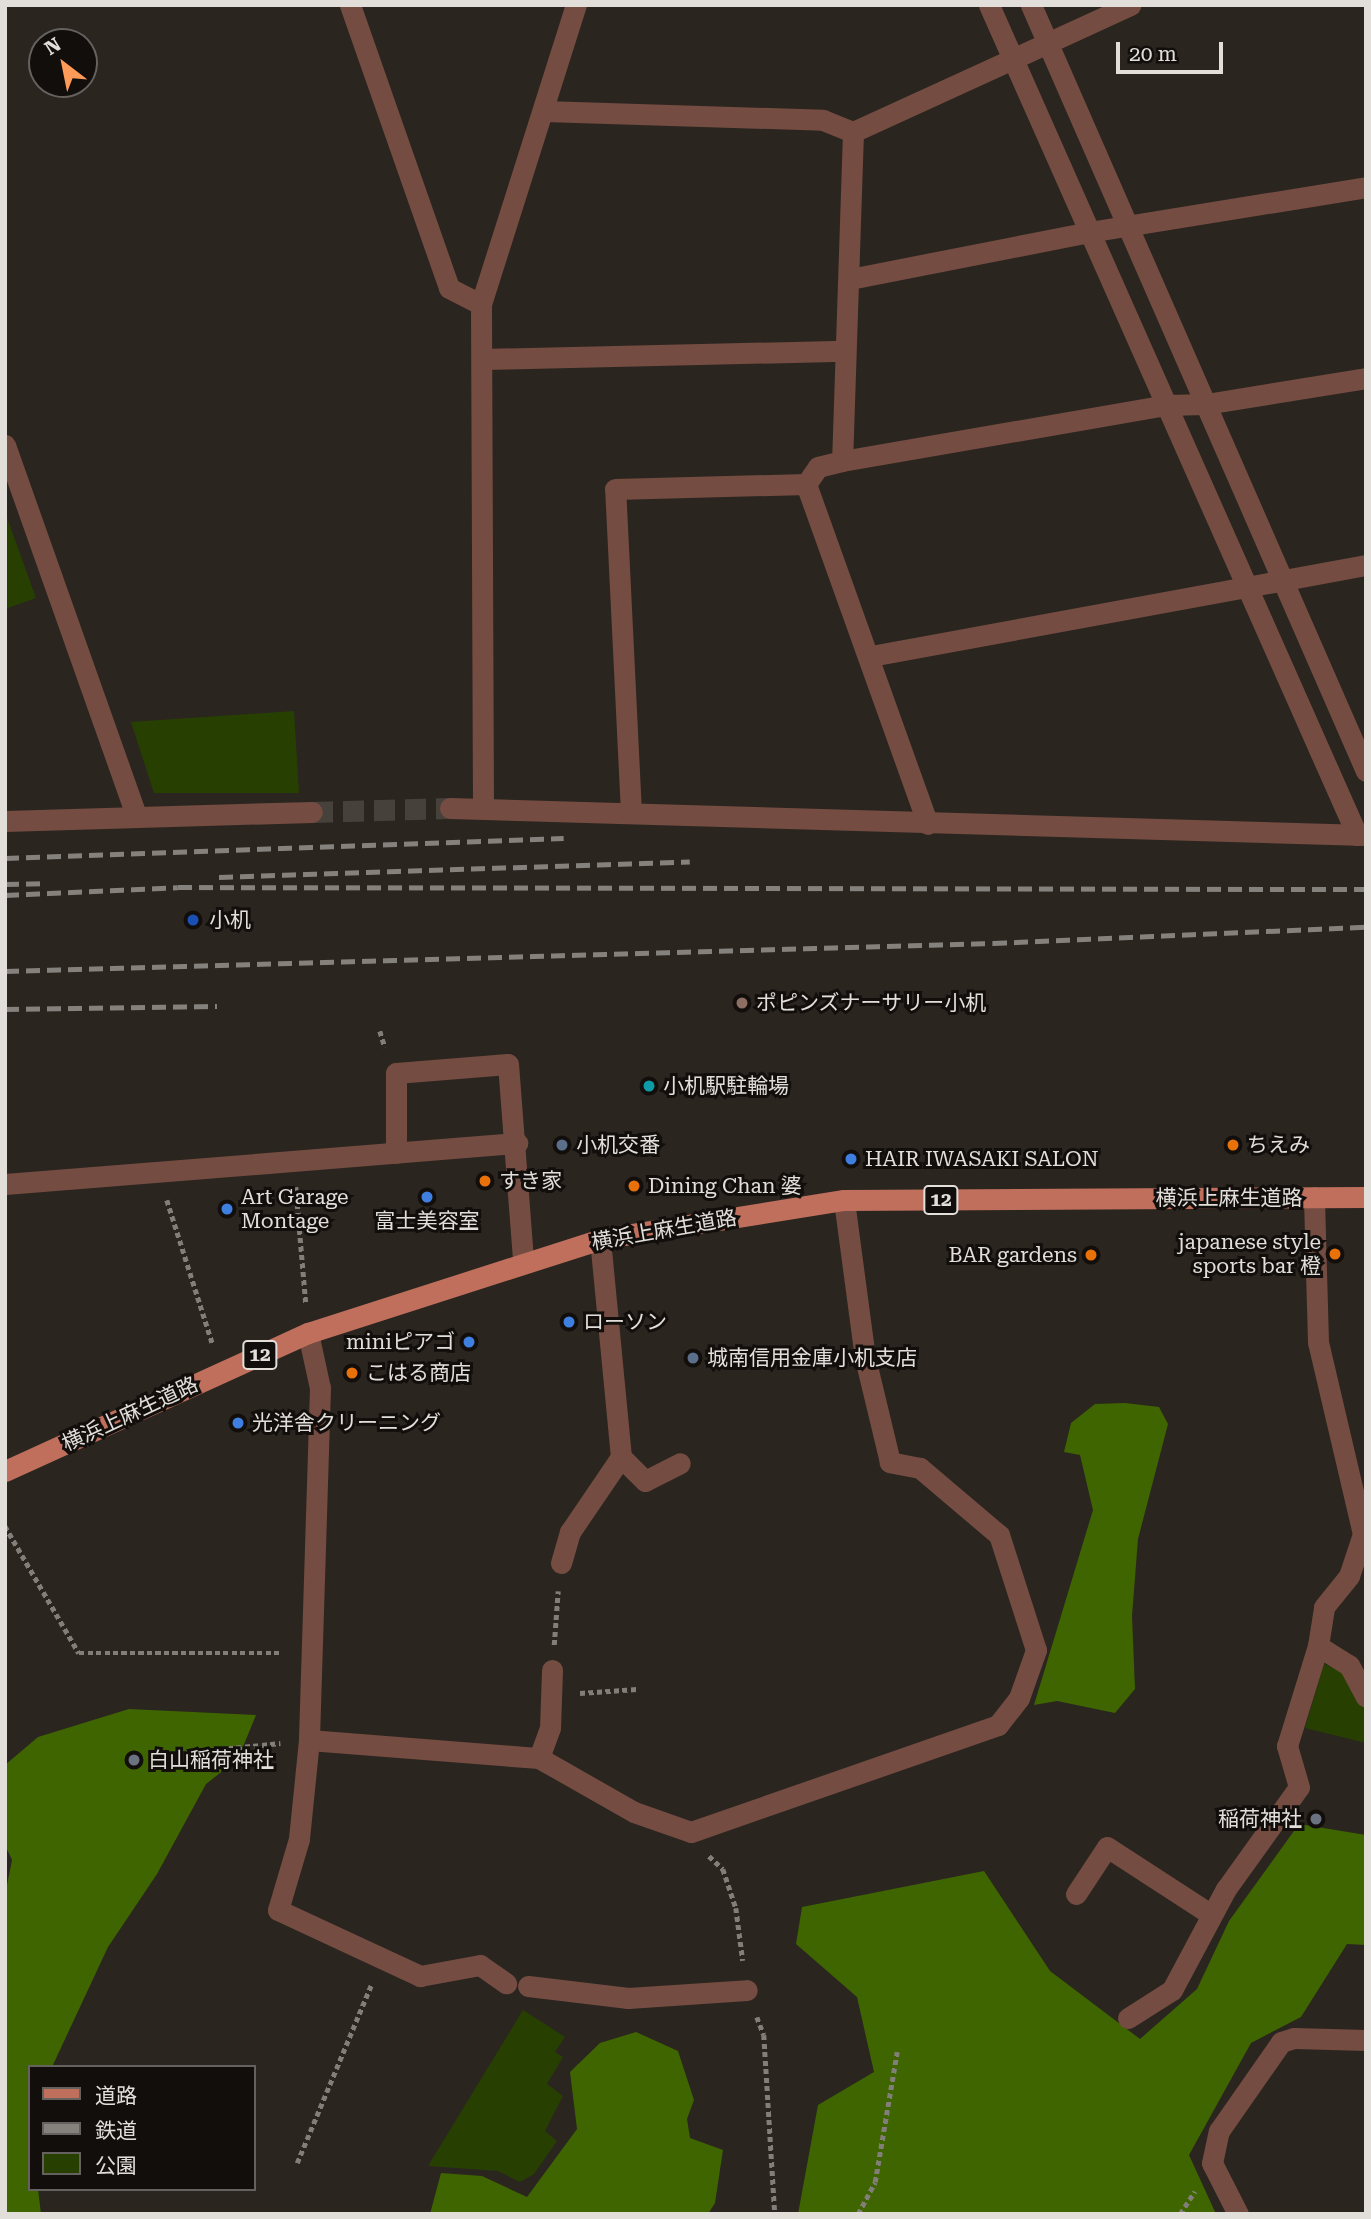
<!DOCTYPE html>
<meta charset="utf-8">
<style>
body{margin:0}
#map{position:relative;width:1371px;height:2219px;overflow:hidden;background:#2a251f;font-family:"Roboto Serif","Noto Sans JP",serif}
div>[style]{position:absolute}
.green>*{inset:0;background:#274002}
.forest>*{inset:0;background:#3f6500}
.minor-tunnel>*{height:21px;margin-top:-10.5px;transform-origin:0;background:repeating-linear-gradient(90deg,#46413b 0 21px,transparent 0 31px)}
.path>*{height:4.5px;margin-top:-2.25px;transform-origin:0;background:repeating-linear-gradient(90deg,#827e79 0 5px,transparent 0 8.5px)}
.minor>*{height:21px;margin:-10.5px;padding:0 10.5px;transform-origin:10.5px;border-radius:10.5px;background:#744c42}
.major>*{height:21px;margin:-10.5px;padding:0 10.5px;transform-origin:10.5px;border-radius:10.5px;background:#c06f5d}
.rail>*{height:5px;margin-top:-2.5px;transform-origin:0;background:repeating-linear-gradient(90deg,#85817c 0 14px,transparent 0 21px)}
.dots>*{width:19px;height:19px;translate:-50% -50%;box-sizing:border-box;border:4px solid #110e0c;border-radius:50%}
span{translate:-50% -50%;white-space:nowrap;text-align:center;line-height:1.15;-webkit-text-stroke:6px #110e0c;paint-order:stroke}
.shield-label span{padding:2px 5px;background:#110e0c;border:2px solid;border-radius:5px;-webkit-text-stroke-width:0}
.shield-label{font-size:19px;color:#e2deda;font-weight:700}
.poi-label{font-size:21px;color:#e2deda}
.left{translate:0 -50%;text-align:left}
.right{translate:-100% -50%;text-align:right}
.street-label{font-size:21px;color:#e2deda}
.frame{position:absolute;inset:0;border:7px solid #e2deda;pointer-events:none}
.legend{position:absolute;left:28px;top:2065px;width:228px;height:126px;box-sizing:border-box;background:#110e0c;border:2px solid #65615e;margin:0;padding:9px 12px;list-style:none;font-size:21px;color:#e2deda}
.legend li{display:flex;align-items:center;gap:14px;height:35px}
.legend b{width:35px;border:2px solid #65615e}
.north{position:absolute;left:28px;top:28px;width:70px;height:70px;box-sizing:border-box;background:#110e0c;border:2px solid #65615e;border-radius:50%;rotate:328deg;font-size:19px;font-weight:700;line-height:28px;text-align:center;color:#e2deda}
.north::after{content:'';display:block;margin:auto;width:24px;height:32px;background:#fe9b59;clip-path:polygon(50% 0,100% 100%,50% 72%,0 100%)}
.scale{position:absolute;left:1116px;top:42px;width:107px;height:32px;box-sizing:border-box;border:4px solid #e2deda;border-top:0;padding-left:9px;font-size:21px;line-height:24px;white-space:nowrap;color:#e2deda;-webkit-text-stroke:5px #110e0c;paint-order:stroke}
</style>
<div id="map">
<div class="green">
<div style="clip-path:polygon(5px 512px,36px 598px,5px 609px)"></div>
<div style="clip-path:polygon(294px 711px,299px 793px,154px 793px,131px 722px)"></div>
<div style="clip-path:polygon(1324px 1664px,1345px 1673px,1366px 1712px,1366px 1743px,1305px 1728px)"></div>
<div style="clip-path:polygon(523px 2010px,565px 2037px,555px 2052px,563px 2057px,547px 2084px,563px 2096px,545px 2131px,557px 2141px,534px 2174px,520px 2182px,498px 2171px,428px 2166px)"></div>
</div>
<div class="forest">
<div style="clip-path:polygon(1125px 1403px,1159px 1407px,1168px 1424px,1138px 1539px,1132px 1616px,1135px 1689px,1115px 1713px,1057px 1701px,1034px 1705px,1093px 1510px,1080px 1455px,1064px 1452px,1071px 1423px,1095px 1404px)"></div>
<div style="clip-path:polygon(129px 1709px,256px 1715px,238px 1759px,206px 1784px,157px 1874px,108px 1947px,52px 2067px,30px 2067px,30px 2189px,38px 2189px,41px 2214px,5px 2214px,5px 1895px,12px 1860px,5px 1845px,5px 1765px,38px 1737px)"></div>
<div style="clip-path:polygon(1299px 1824px,1366px 1835px,1366px 1945px,1347px 1944px,1301px 2017px,1251px 2043px,1189px 2155px,1216px 2214px,798px 2214px,818px 2105px,874px 2072px,857px 1997px,796px 1944px,802px 1907px,984px 1871px,1050px 1971px,1140px 2039px,1197px 1989px,1229px 1921px)"></div>
<div style="clip-path:polygon(636px 2032px,678px 2051px,694px 2100px,687px 2119px,690px 2138px,723px 2150px,715px 2203px,708px 2214px,430px 2214px,441px 2173px,482px 2176px,527px 2197px,577px 2129px,570px 2072px,600px 2043px)"></div>
</div>
<div class="minor-tunnel">
<div style="left:312px;top:812px;width:138px;rotate:-1.7deg"></div>
</div>
<div class="path">
<div style="left:380px;top:1031px;width:17px;rotate:73deg"></div>
<div style="left:296px;top:1187px;width:117px;rotate:85.1deg"></div>
<div style="left:167px;top:1200px;width:152px;rotate:72.4deg"></div>
<div style="left:5px;top:1526px;width:147px;rotate:59.8deg"></div>
<div style="left:79px;top:1653px;width:204px"></div>
<div style="left:554px;top:1645px;width:54px;rotate:-85.8deg"></div>
<div style="left:580px;top:1693px;width:57px;rotate:-4deg"></div>
<div style="left:152px;top:1756px;width:129px;rotate:-5.8deg"></div>
<div style="left:709px;top:1856px;width:19px;rotate:43deg"></div>
<div style="left:723px;top:1869px;width:41px;rotate:71.6deg"></div>
<div style="left:736px;top:1908px;width:53px;rotate:82.5deg"></div>
<div style="left:757px;top:2017px;width:19px;rotate:69deg"></div>
<div style="left:764px;top:2035px;width:179px;rotate:86.5deg"></div>
<div style="left:297px;top:2163px;width:193px;rotate:-67.4deg"></div>
<div style="left:858px;top:2214px;width:36px;rotate:-62deg"></div>
<div style="left:875px;top:2182px;width:132px;rotate:-80.4deg"></div>
<div style="left:1180px;top:2214px;width:27px;rotate:-57deg"></div>
</div>
<div class="minor">
<div style="left:350px;top:5px;width:300px;rotate:70.7deg"></div>
<div style="left:449px;top:288px;width:36px;rotate:27deg"></div>
<div style="left:989px;top:5px;width:908px;rotate:66.09deg"></div>
<div style="left:1031px;top:5px;width:836px;rotate:66.38deg"></div>
<div style="left:544px;top:111px;width:279px;rotate:1.8deg"></div>
<div style="left:823px;top:120px;width:32px;rotate:22deg"></div>
<div style="left:853px;top:132px;width:305px;rotate:-24.6deg"></div>
<div style="left:853px;top:132px;width:329px;rotate:91.9deg"></div>
<div style="left:842px;top:461px;width:329px;rotate:-9.8deg"></div>
<div style="left:1166px;top:405px;width:40px;rotate:-1.4deg"></div>
<div style="left:1206px;top:404px;width:162px;rotate:-9.2deg"></div>
<div style="left:850px;top:279px;width:244px;rotate:-11.1deg"></div>
<div style="left:1089px;top:232px;width:281px;rotate:-9.2deg"></div>
<div style="left:482px;top:359px;width:363px;rotate:-1.3deg"></div>
<div style="left:5px;top:445px;width:393px;rotate:70.5deg"></div>
<div style="left:842px;top:461px;width:25px;rotate:166deg"></div>
<div style="left:818px;top:467px;width:21px;rotate:125deg"></div>
<div style="left:806px;top:484px;width:361px;rotate:70.3deg"></div>
<div style="left:871px;top:656px;width:503px;rotate:-10.42deg"></div>
<div style="left:450px;top:808px;width:916px;rotate:1.69deg"></div>
<div style="left:483px;top:808px;width:504px;rotate:-90.23deg"></div>
<div style="left:481px;top:304px;width:314px;rotate:-72.4deg"></div>
<div style="left:631px;top:813px;width:324px;rotate:-92.8deg"></div>
<div style="left:615px;top:489px;width:191px;rotate:-1.5deg"></div>
<div style="left:5px;top:821px;width:307px;rotate:-1.7deg"></div>
<div style="left:396px;top:1153px;width:80px;rotate:-90deg"></div>
<div style="left:396px;top:1073px;width:112px;rotate:-4.6deg"></div>
<div style="left:508px;top:1064px;width:198px;rotate:85.6deg"></div>
<div style="left:5px;top:1184px;width:514px;rotate:-4.58deg"></div>
<div style="left:600px;top:1239px;width:219px;rotate:84.5deg"></div>
<div style="left:621px;top:1457px;width:34px;rotate:45deg"></div>
<div style="left:645px;top:1481px;width:39px;rotate:-27deg"></div>
<div style="left:308px;top:1333px;width:56px;rotate:77.7deg"></div>
<div style="left:320px;top:1388px;width:352px;rotate:91.8deg"></div>
<div style="left:309px;top:1740px;width:231px;rotate:4.5deg"></div>
<div style="left:539px;top:1758px;width:109px;rotate:29.6deg"></div>
<div style="left:634px;top:1812px;width:60px;rotate:19.3deg"></div>
<div style="left:691px;top:1832px;width:325px;rotate:-19.2deg"></div>
<div style="left:998px;top:1725px;width:34px;rotate:-52deg"></div>
<div style="left:1019px;top:1698px;width:51px;rotate:-70.5deg"></div>
<div style="left:1036px;top:1650px;width:121px;rotate:-107.8deg"></div>
<div style="left:999px;top:1535px;width:104px;rotate:-139.7deg"></div>
<div style="left:920px;top:1468px;width:31px;rotate:-169deg"></div>
<div style="left:890px;top:1462px;width:107px;rotate:-103.5deg"></div>
<div style="left:865px;top:1358px;width:159px;rotate:-97.6deg"></div>
<div style="left:561px;top:1563px;width:32px;rotate:-74deg"></div>
<div style="left:570px;top:1532px;width:91px;rotate:-55.8deg"></div>
<div style="left:1318px;top:1646px;width:36px;rotate:32deg"></div>
<div style="left:1349px;top:1665px;width:36px;rotate:62deg"></div>
<div style="left:309px;top:1740px;width:100px;rotate:95.8deg"></div>
<div style="left:299px;top:1839px;width:74px;rotate:106.5deg"></div>
<div style="left:278px;top:1910px;width:157px;rotate:24.9deg"></div>
<div style="left:420px;top:1976px;width:61px;rotate:-10.4deg"></div>
<div style="left:480px;top:1965px;width:32px;rotate:35deg"></div>
<div style="left:539px;top:1758px;width:32px;rotate:-70deg"></div>
<div style="left:550px;top:1728px;width:58px;rotate:-88deg"></div>
<div style="left:1076px;top:1894px;width:56px;rotate:-56.6deg"></div>
<div style="left:1107px;top:1847px;width:123px;rotate:33deg"></div>
<div style="left:528px;top:1986px;width:101px;rotate:6.8deg"></div>
<div style="left:628px;top:1998px;width:119px;rotate:-3.8deg"></div>
<div style="left:1128px;top:2018px;width:52px;rotate:-32.5deg"></div>
<div style="left:1172px;top:1990px;width:115px;rotate:-61.9deg"></div>
<div style="left:1226px;top:1889px;width:125px;rotate:-54.4deg"></div>
<div style="left:1299px;top:1787px;width:43px;rotate:-106.3deg"></div>
<div style="left:1287px;top:1746px;width:105px;rotate:-72.8deg"></div>
<div style="left:1318px;top:1646px;width:39px;rotate:-81deg"></div>
<div style="left:1324px;top:1607px;width:40px;rotate:-51deg"></div>
<div style="left:1349px;top:1576px;width:44px;rotate:-71.6deg"></div>
<div style="left:1363px;top:1534px;width:197px;rotate:-103.2deg"></div>
<div style="left:1318px;top:1342px;width:145px;rotate:-91.6deg"></div>
<div style="left:1238px;top:2214px;width:57px;rotate:-117deg"></div>
<div style="left:1212px;top:2163px;width:33px;rotate:-78deg"></div>
<div style="left:1219px;top:2131px;width:108px;rotate:-55.1deg"></div>
<div style="left:1281px;top:2042px;width:14px;rotate:-17deg"></div>
<div style="left:1294px;top:2038px;width:72px;rotate:1.6deg"></div>
</div>
<div class="major">
<div style="left:5px;top:1471px;width:333px;rotate:-24.5deg"></div>
<div style="left:308px;top:1333px;width:307px;rotate:-17.8deg"></div>
<div style="left:600px;top:1239px;width:247px;rotate:-9.1deg"></div>
<div style="left:844px;top:1200px;width:522px;rotate:-0.33deg"></div>
</div>
<div class="rail">
<div style="left:5px;top:858px;width:559px;rotate:-2.05deg"></div>
<div style="left:219px;top:877px;width:471px;rotate:-1.9deg"></div>
<div style="left:5px;top:884px;width:39px;rotate:-1deg"></div>
<div style="left:5px;top:895px;width:173px;rotate:-2.6deg"></div>
<div style="left:178px;top:887px;width:1188px;rotate:0.1deg"></div>
<div style="left:5px;top:971px;width:988px;rotate:-1.62deg"></div>
<div style="left:993px;top:943px;width:373px;rotate:-2.5deg"></div>
<div style="left:5px;top:1009px;width:212px;rotate:-0.8deg"></div>
</div>
<div class="dots">
<div style="left:193px;top:920px;background:#1a4fb4"></div>
<div style="left:742px;top:1003px;background:#8d6e63"></div>
<div style="left:649px;top:1086px;background:#0f9aa8"></div>
<div style="left:562px;top:1145px;background:#5c6f8a"></div>
<div style="left:1233px;top:1145px;background:#e8710a"></div>
<div style="left:851px;top:1159px;background:#3f7fe0"></div>
<div style="left:485px;top:1181px;background:#e8710a"></div>
<div style="left:634px;top:1186px;background:#e8710a"></div>
<div style="left:427px;top:1197px;background:#3f7fe0"></div>
<div style="left:227px;top:1209px;background:#3f7fe0"></div>
<div style="left:1335px;top:1254px;background:#e8710a"></div>
<div style="left:1091px;top:1255px;background:#e8710a"></div>
<div style="left:569px;top:1322px;background:#3f7fe0"></div>
<div style="left:469px;top:1342px;background:#3f7fe0"></div>
<div style="left:693px;top:1358px;background:#5c6f8a"></div>
<div style="left:352px;top:1373px;background:#e8710a"></div>
<div style="left:238px;top:1423px;background:#3f7fe0"></div>
<div style="left:134px;top:1760px;background:#6b7280"></div>
<div style="left:1316px;top:1819px;background:#6b7280"></div>
</div>
<div class="shield-label">
<span style="left:941px;top:1200px">12</span>
<span style="left:260px;top:1355px">12</span>
</div>
<div class="poi-label">
<span class="left" style="left:209px;top:920px">小机</span>
<span class="left" style="left:756px;top:1003px">ポピンズナーサリー小机</span>
<span class="left" style="left:663px;top:1086px">小机駅駐輪場</span>
<span class="left" style="left:576px;top:1145px">小机交番</span>
<span class="left" style="left:1247px;top:1145px">ちえみ</span>
<span class="left" style="left:865px;top:1159px">HAIR IWASAKI SALON</span>
<span class="left" style="left:499px;top:1181px">すき家</span>
<span class="left" style="left:648px;top:1186px">Dining Chan 婆</span>
<span class="left" style="left:241px;top:1209px">Art Garage<br>Montage</span>
<span style="left:427px;top:1221px">富士美容室</span>
<span class="right" style="left:1321px;top:1254px">japanese style<br>sports bar 橙</span>
<span class="right" style="left:1077px;top:1255px">BAR gardens</span>
<span class="left" style="left:583px;top:1322px">ローソン</span>
<span class="right" style="left:455px;top:1342px">miniピアゴ</span>
<span class="left" style="left:707px;top:1358px">城南信用金庫小机支店</span>
<span class="left" style="left:366px;top:1373px">こはる商店</span>
<span class="left" style="left:252px;top:1423px">光洋舎クリーニング</span>
<span class="left" style="left:148px;top:1760px">白山稲荷神社</span>
<span class="right" style="left:1302px;top:1819px">稲荷神社</span>
</div>
<div class="street-label">
<span style="left:1229px;top:1198px">横浜上麻生道路</span>
<span style="left:664px;top:1230px;rotate:-10deg">横浜上麻生道路</span>
<span style="left:130px;top:1414px;rotate:-25deg">横浜上麻生道路</span>
</div>
<div class="frame"></div>
<ul class="legend">
<li><b style="height:9px;background:#c06f5d"></b>道路</li>
<li><b style="height:9px;background:#85817c"></b>鉄道</li>
<li><b style="height:19px;background:#274002"></b>公園</li>
</ul>
<div class="north">N</div>
<div class="scale">20 m</div>
</div>
